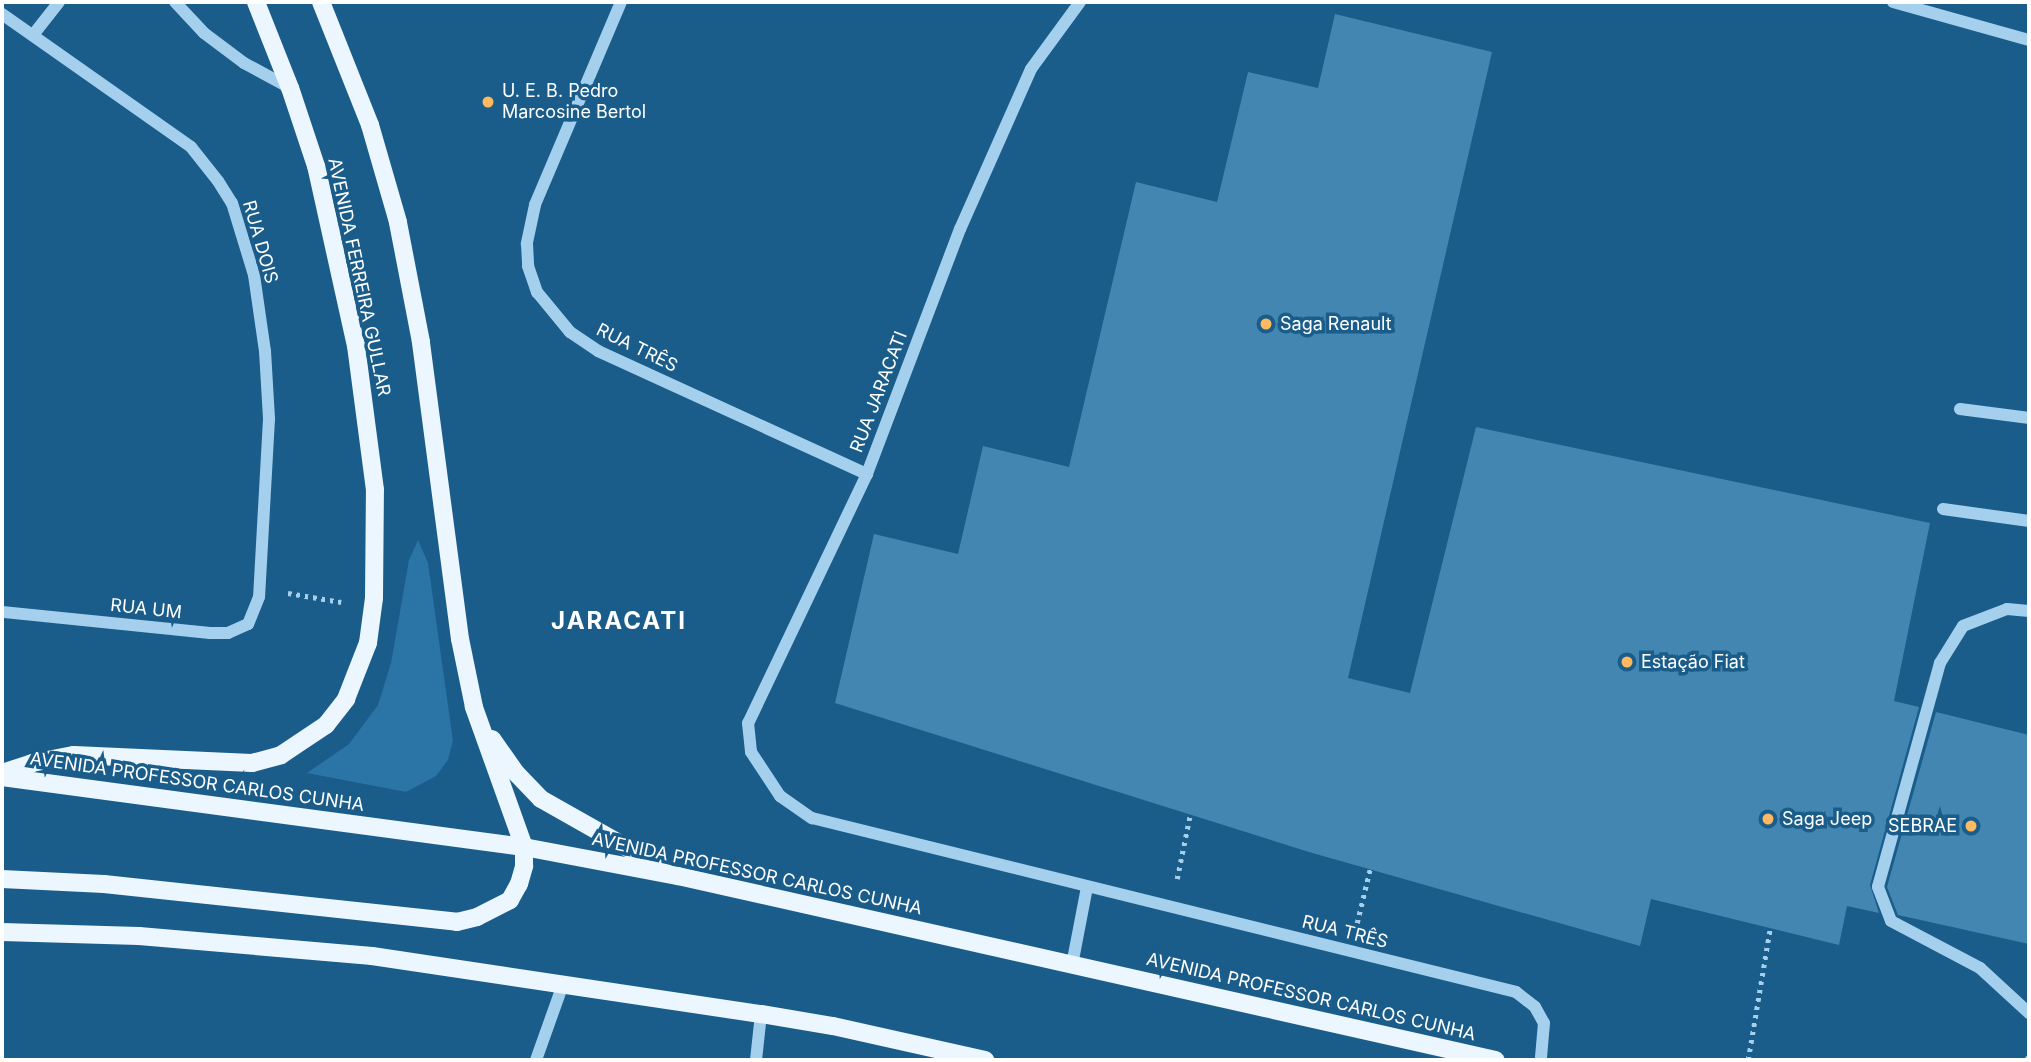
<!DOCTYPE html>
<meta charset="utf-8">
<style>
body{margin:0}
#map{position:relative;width:2031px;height:1062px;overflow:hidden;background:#1a5c8a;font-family:Inter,sans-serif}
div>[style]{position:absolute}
.green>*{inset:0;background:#2a75a6}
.building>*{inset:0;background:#4386b2}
.path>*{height:4.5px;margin-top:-2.25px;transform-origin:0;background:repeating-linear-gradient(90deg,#a5d0ed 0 3.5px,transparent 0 8.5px)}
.minor>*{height:12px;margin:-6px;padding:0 6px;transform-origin:6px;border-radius:6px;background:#a5d0ed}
.major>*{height:18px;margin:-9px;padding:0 9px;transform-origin:9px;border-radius:9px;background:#ebf6ff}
.dots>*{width:19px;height:19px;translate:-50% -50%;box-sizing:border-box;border:4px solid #1a5c8a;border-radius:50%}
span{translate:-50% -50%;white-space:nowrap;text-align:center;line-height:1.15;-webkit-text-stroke:7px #1a5c8a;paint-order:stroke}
.poi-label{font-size:18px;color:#fff}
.left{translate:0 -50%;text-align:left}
.right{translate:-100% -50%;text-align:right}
.street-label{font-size:18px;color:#fff}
.district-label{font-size:24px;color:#fff;font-weight:700;letter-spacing:2px}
.frame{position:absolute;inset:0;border:4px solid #fff;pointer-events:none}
</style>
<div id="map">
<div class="green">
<div style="clip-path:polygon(418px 540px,428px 563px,453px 741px,448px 760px,436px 776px,406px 792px,307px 773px,349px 744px,378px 705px,391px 663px,409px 560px)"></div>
</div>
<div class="building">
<div style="clip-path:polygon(1335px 14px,1492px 52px,1348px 678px,1410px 693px,1476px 427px,1930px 523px,1894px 701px,1919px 707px,1870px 885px,1879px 913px,1847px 906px,1839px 945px,1651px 899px,1640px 946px,1309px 852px,835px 703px,874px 534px,958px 554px,983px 446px,1069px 467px,1136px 182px,1217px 202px,1248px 72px,1318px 88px)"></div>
<div style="clip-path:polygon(1936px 712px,2029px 735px,2029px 944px,1898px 915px,1887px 887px)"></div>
</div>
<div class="path">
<div style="left:288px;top:593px;width:54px;rotate:9.6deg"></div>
<div style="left:1177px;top:879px;width:65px;rotate:-78.5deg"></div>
<div style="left:1357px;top:923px;width:56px;rotate:-76.5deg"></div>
<div style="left:1748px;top:1060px;width:133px;rotate:-80.5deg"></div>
<div style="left:2026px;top:1060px;width:5px;rotate:-53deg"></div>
</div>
<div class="minor">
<div style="left:175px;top:2px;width:42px;rotate:46.9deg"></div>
<div style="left:204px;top:33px;width:50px;rotate:36.9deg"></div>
<div style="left:244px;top:63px;width:52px;rotate:28.5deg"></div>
<div style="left:621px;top:2px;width:220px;rotate:113deg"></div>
<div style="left:535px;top:205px;width:40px;rotate:102deg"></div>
<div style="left:527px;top:244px;width:22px;rotate:87deg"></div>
<div style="left:528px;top:266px;width:28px;rotate:71deg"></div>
<div style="left:537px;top:292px;width:52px;rotate:50.5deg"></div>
<div style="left:570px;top:332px;width:34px;rotate:34deg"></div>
<div style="left:598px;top:351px;width:296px;rotate:24.6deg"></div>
<div style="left:1080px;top:2px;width:83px;rotate:126.2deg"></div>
<div style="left:1031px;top:69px;width:175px;rotate:113.9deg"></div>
<div style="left:960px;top:229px;width:262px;rotate:110.8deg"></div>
<div style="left:867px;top:474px;width:276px;rotate:115.5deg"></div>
<div style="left:748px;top:723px;width:29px;rotate:84deg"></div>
<div style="left:751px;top:752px;width:53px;rotate:56.6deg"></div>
<div style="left:780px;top:796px;width:39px;rotate:35deg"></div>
<div style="left:812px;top:818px;width:725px;rotate:13.88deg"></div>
<div style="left:1516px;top:992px;width:24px;rotate:38deg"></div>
<div style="left:1535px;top:1007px;width:18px;rotate:61deg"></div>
<div style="left:1544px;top:1023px;width:37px;rotate:95deg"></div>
<div style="left:1893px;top:2px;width:141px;rotate:15.6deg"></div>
<div style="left:2px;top:14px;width:231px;rotate:35.1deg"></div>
<div style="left:191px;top:147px;width:43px;rotate:51.5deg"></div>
<div style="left:218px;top:181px;width:26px;rotate:58deg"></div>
<div style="left:232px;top:203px;width:75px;rotate:73deg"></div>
<div style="left:254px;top:275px;width:77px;rotate:81.8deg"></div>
<div style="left:265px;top:351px;width:68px;rotate:86.6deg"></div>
<div style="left:269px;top:419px;width:178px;rotate:93.2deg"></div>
<div style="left:259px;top:597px;width:29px;rotate:112deg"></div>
<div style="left:248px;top:624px;width:22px;rotate:156deg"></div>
<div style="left:228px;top:633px;width:18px;rotate:180deg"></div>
<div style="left:210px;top:633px;width:209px;rotate:-174.2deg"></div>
<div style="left:33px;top:35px;width:42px;rotate:-51.8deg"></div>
<div style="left:1960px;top:409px;width:70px;rotate:7.4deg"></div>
<div style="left:1943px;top:509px;width:87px;rotate:7.9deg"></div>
<div style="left:2029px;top:611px;width:22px;rotate:-175deg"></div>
<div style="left:2007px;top:609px;width:47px;rotate:158.9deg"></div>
<div style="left:1963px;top:626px;width:44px;rotate:121.9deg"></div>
<div style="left:1940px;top:663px;width:232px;rotate:105.5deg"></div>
<div style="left:1878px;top:887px;width:36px;rotate:69deg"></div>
<div style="left:1891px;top:921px;width:101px;rotate:27.8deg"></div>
<div style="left:1980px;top:968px;width:67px;rotate:42.6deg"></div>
<div style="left:1072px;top:965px;width:79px;rotate:-79.1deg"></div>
<div style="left:536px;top:1060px;width:81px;rotate:-70.4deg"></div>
<div style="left:756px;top:1060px;width:46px;rotate:-83.8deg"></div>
</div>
<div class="major">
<div style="left:492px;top:739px;width:42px;rotate:54.8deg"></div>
<div style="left:516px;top:773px;width:36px;rotate:46deg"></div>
<div style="left:541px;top:799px;width:140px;rotate:29.5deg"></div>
<div style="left:2px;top:773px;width:32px;rotate:-18deg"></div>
<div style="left:32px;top:763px;width:43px;rotate:-10.8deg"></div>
<div style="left:74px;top:755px;width:178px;rotate:2.6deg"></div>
<div style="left:252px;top:763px;width:30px;rotate:-15deg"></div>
<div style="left:281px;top:755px;width:54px;rotate:-33.7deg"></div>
<div style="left:326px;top:725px;width:33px;rotate:-52deg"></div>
<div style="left:346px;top:699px;width:60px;rotate:-68.6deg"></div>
<div style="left:368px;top:643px;width:45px;rotate:-82.4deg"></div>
<div style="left:374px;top:598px;width:108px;rotate:-89.5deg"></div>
<div style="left:375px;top:490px;width:145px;rotate:-97.5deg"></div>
<div style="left:356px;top:346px;width:184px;rotate:-102.5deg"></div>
<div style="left:316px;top:166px;width:82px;rotate:-108.4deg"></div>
<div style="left:290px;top:88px;width:92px;rotate:-111.6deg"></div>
<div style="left:2px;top:777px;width:527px;rotate:7.64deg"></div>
<div style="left:524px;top:847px;width:157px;rotate:10.7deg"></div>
<div style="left:678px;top:876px;width:838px;rotate:12.68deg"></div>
<div style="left:2px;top:879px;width:102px;rotate:2.8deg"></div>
<div style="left:104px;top:884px;width:355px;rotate:6.1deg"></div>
<div style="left:457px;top:922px;width:21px;rotate:-14deg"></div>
<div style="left:477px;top:917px;width:37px;rotate:-27deg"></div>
<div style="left:510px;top:900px;width:18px;rotate:-61deg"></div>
<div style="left:519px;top:884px;width:19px;rotate:-74deg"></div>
<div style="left:524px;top:866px;width:19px;rotate:-90deg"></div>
<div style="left:524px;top:847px;width:149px;rotate:-109.7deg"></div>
<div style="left:474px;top:707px;width:69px;rotate:-101.6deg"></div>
<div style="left:460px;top:639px;width:300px;rotate:-97.5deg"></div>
<div style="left:421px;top:342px;width:122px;rotate:-100.9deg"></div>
<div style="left:398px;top:222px;width:101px;rotate:-106.1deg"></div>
<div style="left:370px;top:125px;width:132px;rotate:-111.7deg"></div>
<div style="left:2px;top:932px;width:137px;rotate:1.7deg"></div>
<div style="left:139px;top:936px;width:234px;rotate:4.9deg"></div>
<div style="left:372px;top:956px;width:393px;rotate:8.5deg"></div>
<div style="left:761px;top:1014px;width:73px;rotate:9.5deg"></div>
<div style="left:833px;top:1026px;width:156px;rotate:12.6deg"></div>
</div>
<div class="dots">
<div style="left:488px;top:102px;background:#ffb961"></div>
<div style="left:1266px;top:324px;background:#ffb961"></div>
<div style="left:1627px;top:662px;background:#ffb961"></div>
<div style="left:1768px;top:819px;background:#ffb961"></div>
<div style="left:1971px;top:826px;background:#ffb961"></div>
</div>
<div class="poi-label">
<span class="left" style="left:502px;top:102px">U. E. B. Pedro<br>Marcosine Bertol</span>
<span class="left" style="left:1280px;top:324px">Saga Renault</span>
<span class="left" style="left:1641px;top:662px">Estação Fiat</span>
<span class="left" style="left:1782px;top:819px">Saga Jeep</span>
<span class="right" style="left:1957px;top:826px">SEBRAE</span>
</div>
<div class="street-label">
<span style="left:260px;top:242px;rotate:74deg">RUA DOIS</span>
<span style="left:359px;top:277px;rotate:78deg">AVENIDA FERREIRA GULLAR</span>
<span style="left:637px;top:348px;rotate:26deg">RUA TRÊS</span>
<span style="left:879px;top:392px;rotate:-69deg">RUA JARACATI</span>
<span style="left:146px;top:609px;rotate:6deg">RUA UM</span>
<span style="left:197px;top:782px;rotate:8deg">AVENIDA PROFESSOR CARLOS CUNHA</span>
<span style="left:757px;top:874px;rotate:12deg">AVENIDA PROFESSOR CARLOS CUNHA</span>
<span style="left:1345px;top:932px;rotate:14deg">RUA TRÊS</span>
<span style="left:1311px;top:997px;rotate:13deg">AVENIDA PROFESSOR CARLOS CUNHA</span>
</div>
<div class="district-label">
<span style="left:619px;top:621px">JARACATI</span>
</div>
<div class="frame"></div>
</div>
